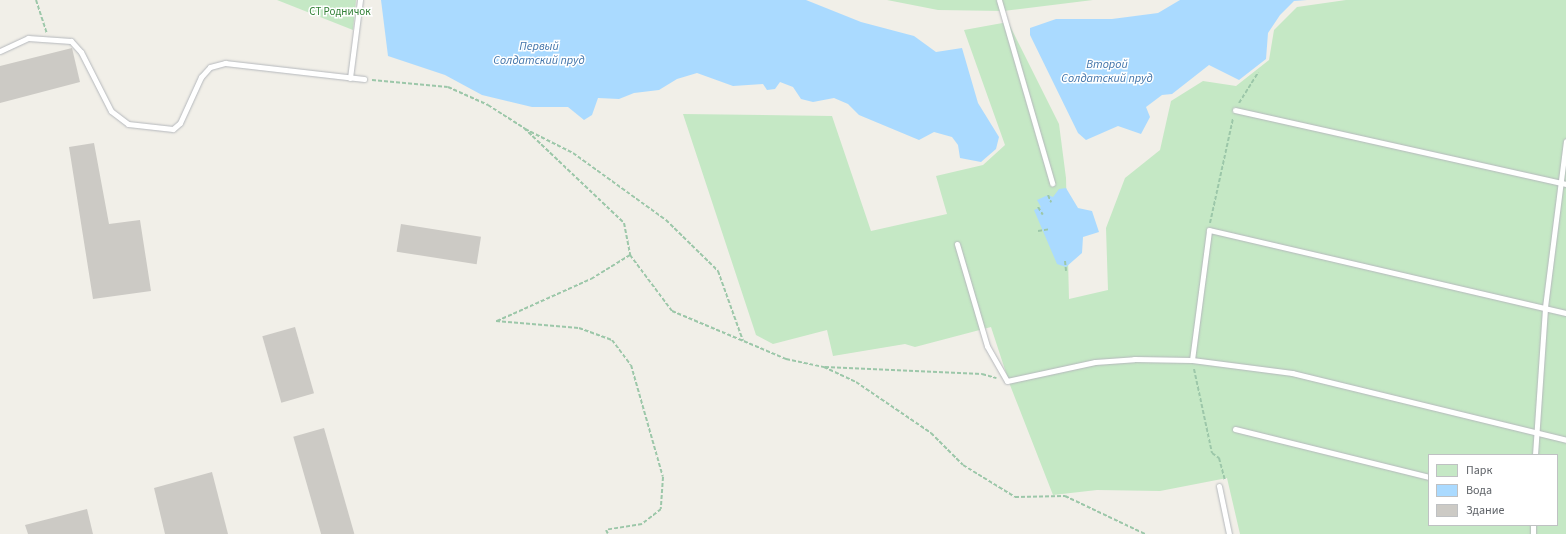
<!DOCTYPE html>
<meta charset="utf-8">
<style>
body{margin:0}
#map{position:relative;width:1566px;height:534px;overflow:hidden;background:#f1efe8;font-family:"Source Sans 3",sans-serif}
div>[style]{position:absolute}
.green>*{inset:0;background:#c5e8c5}
.water>*{inset:0;background:#aadaff}
.building>*{inset:0;background:#cccac5;transform-origin:0 0}
.path>*{height:2px;margin-top:-1px;transform-origin:0;background:repeating-linear-gradient(90deg,#9cc7a9 0 4px,transparent 0 6px)}
.roads{filter:drop-shadow(0 0 1px #b5b8bc) drop-shadow(0 0 1px #b5b8bc)}
.service>*{height:5px;margin:-2.5px;padding:0 2.5px;transform-origin:2.5px;border-radius:2.5px;background:#fff}
span{translate:-50% -50%;white-space:nowrap;text-align:center;line-height:1.15;-webkit-text-stroke:3px #fff;paint-order:stroke}
.park-label{font-size:11px;color:#348238}
.water-label{font-size:12px;color:#4174aa;font-style:italic}
.legend{position:absolute;left:1428px;top:454px;width:130px;height:72px;box-sizing:border-box;background:#fff;border:1px solid #bfc1c3;margin:0;padding:5px 7px;list-style:none;font-size:12px;color:#5f6368}
.legend li{display:flex;align-items:center;gap:8px;height:20px}
.legend b{width:20px;border:1px solid #bfc1c3}
</style>
<div id="map">
<div class="green">
<div style="clip-path:polygon(277px 0,356px 0,353px 30px)"></div>
<div style="clip-path:polygon(887px 0,1093px 0,1003px 11px,938px 10px)"></div>
<div style="clip-path:polygon(evenodd,1346px 0,1566px 0,1566px 534px,1240px 534px,1227px 478px,1160px 491px,1097px 490px,1053px 495px,1010px 385px,991px 327px,915px 347px,905px 344px,833px 356px,827px 330px,773px 344px,756px 335px,683px 114px,832px 116px,871px 231px,947px 214px,936px 176px,983px 165px,1005px 145px,964px 30px,1008px 22px,1059px 124px,1066px 178px,1069px 299px,1108px 290px,1106px 228px,1125px 178px,1160px 150px,1171px 101px,1203px 81px,1236px 86px,1269px 60px,1274px 30px,1297px 7px,1346px 0,1429px 455px,1557px 455px,1557px 525px,1429px 525px,1429px 455px)"></div>
</div>
<div class="water">
<div style="clip-path:polygon(381px 0,806px 0,861px 22px,914px 36px,936px 52px,962px 48px,978px 103px,999px 137px,996px 149px,981px 162px,960px 158px,958px 145px,952px 137px,934px 132px,919px 140px,859px 115px,848px 104px,834px 98px,813px 102px,801px 99px,793px 87px,780px 82px,775px 89px,767px 90px,763px 84px,733px 86px,697px 73px,677px 79px,659px 90px,634px 93px,619px 99px,598px 98px,592px 115px,584px 120px,568px 107px,532px 107px,482px 95px,445px 75px,388px 56px)"></div>
<div style="clip-path:polygon(1180px 0,1307px 0,1294px 1px,1280px 15px,1268px 33px,1266px 59px,1239px 80px,1209px 65px,1172px 94px,1162px 95px,1146px 107px,1150px 117px,1141px 134px,1118px 126px,1086px 140px,1078px 133px,1030px 35px,1030px 28px,1056px 19px,1112px 19px,1158px 13px)"></div>
<div style="clip-path:polygon(1066px 188px,1078px 208px,1092px 211px,1099px 232px,1083px 237px,1082px 253px,1066px 267px,1057px 264px,1034px 210px,1041px 207px,1037px 200px,1048px 195px,1053px 197px,1059px 189px)"></div>
</div>
<div class="building">
<div style="clip-path:polygon(72px 48px,80px 82px,0 103px,0 66px)"></div>
<div style="clip-path:polygon(94px 143px,109px 224px,140px 220px,151px 291px,93px 299px,69px 147px)"></div>
<div style="left:401px;top:224px;width:81px;height:28px;rotate:9deg"></div>
<div style="left:295px;top:327px;width:69px;height:34px;rotate:74deg"></div>
<div style="left:324px;top:428px;width:110px;height:32px;rotate:74deg"></div>
<div style="clip-path:polygon(212px 472px,228px 534px,165px 534px,154px 488px)"></div>
<div style="clip-path:polygon(87px 509px,93px 534px,28px 534px,25px 525px)"></div>
</div>
<div class="path">
<div style="left:36px;top:0;width:35px;rotate:72deg"></div>
<div style="left:372px;top:80px;width:76px;rotate:5.3deg"></div>
<div style="left:448px;top:87px;width:44px;rotate:24.2deg"></div>
<div style="left:488px;top:105px;width:43px;rotate:32.6deg"></div>
<div style="left:524px;top:128px;width:138px;rotate:43.5deg"></div>
<div style="left:624px;top:223px;width:33px;rotate:79deg"></div>
<div style="left:630px;top:255px;width:70px;rotate:53.1deg"></div>
<div style="left:672px;top:311px;width:124px;rotate:22.8deg"></div>
<div style="left:786px;top:359px;width:39px;rotate:12deg"></div>
<div style="left:824px;top:367px;width:35px;rotate:25deg"></div>
<div style="left:856px;top:382px;width:91px;rotate:34.2deg"></div>
<div style="left:931px;top:433px;width:45px;rotate:45deg"></div>
<div style="left:963px;top:465px;width:61px;rotate:31.6deg"></div>
<div style="left:1015px;top:497px;width:50px;rotate:-1.1deg"></div>
<div style="left:1065px;top:496px;width:89px;rotate:25.4deg"></div>
<div style="left:1239px;top:103px;width:36px;rotate:-58deg"></div>
<div style="left:525px;top:129px;width:54px;rotate:26.6deg"></div>
<div style="left:573px;top:153px;width:115px;rotate:35.8deg"></div>
<div style="left:666px;top:220px;width:73px;rotate:44.4deg"></div>
<div style="left:718px;top:271px;width:74px;rotate:70.3deg"></div>
<div style="left:1048px;top:195px;width:8px;rotate:67deg"></div>
<div style="left:1038px;top:207px;width:9px;rotate:58deg"></div>
<div style="left:1210px;top:223px;width:107px;rotate:-77.6deg"></div>
<div style="left:1038px;top:231px;width:12px;rotate:-9deg"></div>
<div style="left:1065px;top:261px;width:10px;rotate:84deg"></div>
<div style="left:496px;top:321px;width:83px;rotate:4.8deg"></div>
<div style="left:579px;top:328px;width:35px;rotate:20deg"></div>
<div style="left:612px;top:340px;width:31px;rotate:53deg"></div>
<div style="left:631px;top:365px;width:116px;rotate:74.1deg"></div>
<div style="left:663px;top:477px;width:32px;rotate:94deg"></div>
<div style="left:661px;top:509px;width:24px;rotate:142deg"></div>
<div style="left:642px;top:524px;width:36px;rotate:171deg"></div>
<div style="left:606px;top:530px;width:4px;rotate:63deg"></div>
<div style="left:497px;top:321px;width:103px;rotate:-24.1deg"></div>
<div style="left:591px;top:279px;width:46px;rotate:-31.6deg"></div>
<div style="left:825px;top:367px;width:157px;rotate:2.6deg"></div>
<div style="left:982px;top:374px;width:15px;rotate:16deg"></div>
<div style="left:1194px;top:369px;width:86px;rotate:77.9deg"></div>
<div style="left:1212px;top:453px;width:9px;rotate:36deg"></div>
<div style="left:1219px;top:458px;width:23px;rotate:75deg"></div>
</div>
<div class="roads">
<div class="service">
<div style="left:999px;top:0;width:191px;rotate:73.8deg"></div>
<div style="left:0;top:51px;width:31px;rotate:-25deg"></div>
<div style="left:28px;top:38px;width:43px;rotate:4deg"></div>
<div style="left:71px;top:41px;width:15px;rotate:48deg"></div>
<div style="left:81px;top:52px;width:66px;rotate:63deg"></div>
<div style="left:111px;top:111px;width:21px;rotate:37deg"></div>
<div style="left:128px;top:124px;width:45px;rotate:6.3deg"></div>
<div style="left:173px;top:129px;width:9px;rotate:-41deg"></div>
<div style="left:180px;top:123px;width:51px;rotate:-65.5deg"></div>
<div style="left:201px;top:77px;width:13px;rotate:-48deg"></div>
<div style="left:210px;top:67px;width:16px;rotate:-15deg"></div>
<div style="left:225px;top:63px;width:140px;rotate:6.6deg"></div>
<div style="left:350px;top:78px;width:79px;rotate:-82.7deg"></div>
<div style="left:1235px;top:110px;width:339px;rotate:12.6deg"></div>
<div style="left:957px;top:244px;width:106px;rotate:73.6deg"></div>
<div style="left:987px;top:346px;width:40px;rotate:60.3deg"></div>
<div style="left:1007px;top:381px;width:90px;rotate:-12.2deg"></div>
<div style="left:1095px;top:362px;width:39px;rotate:-4deg"></div>
<div style="left:1134px;top:359px;width:58px;rotate:1deg"></div>
<div style="left:1192px;top:360px;width:101px;rotate:7.4deg"></div>
<div style="left:1292px;top:373px;width:282px;rotate:13.7deg"></div>
<div style="left:1192px;top:360px;width:131px;rotate:-82.5deg"></div>
<div style="left:1209px;top:230px;width:367px;rotate:13.1deg"></div>
<div style="left:1235px;top:429px;width:200px;rotate:13.9deg"></div>
<div style="left:1535px;top:455px;width:148px;rotate:-86.1deg"></div>
<div style="left:1545px;top:307px;width:167px;rotate:-82.8deg"></div>
<div style="left:1219px;top:486px;width:49px;rotate:78.2deg"></div>
<div style="left:1533px;top:534px;width:9px;rotate:-90deg"></div>
</div>
</div>
<div class="park-label">
<span style="left:340px;top:12px">СТ Родничок</span>
</div>
<div class="water-label">
<span style="left:539px;top:54px">Первый<br>Солдатский пруд</span>
<span style="left:1107px;top:72px">Второй<br>Солдатский пруд</span>
</div>
<ul class="legend">
<li><b style="height:11px;background:#c5e8c5"></b>Парк</li>
<li><b style="height:11px;background:#aadaff"></b>Вода</li>
<li><b style="height:11px;background:#cccac5"></b>Здание</li>
</ul>
</div>
